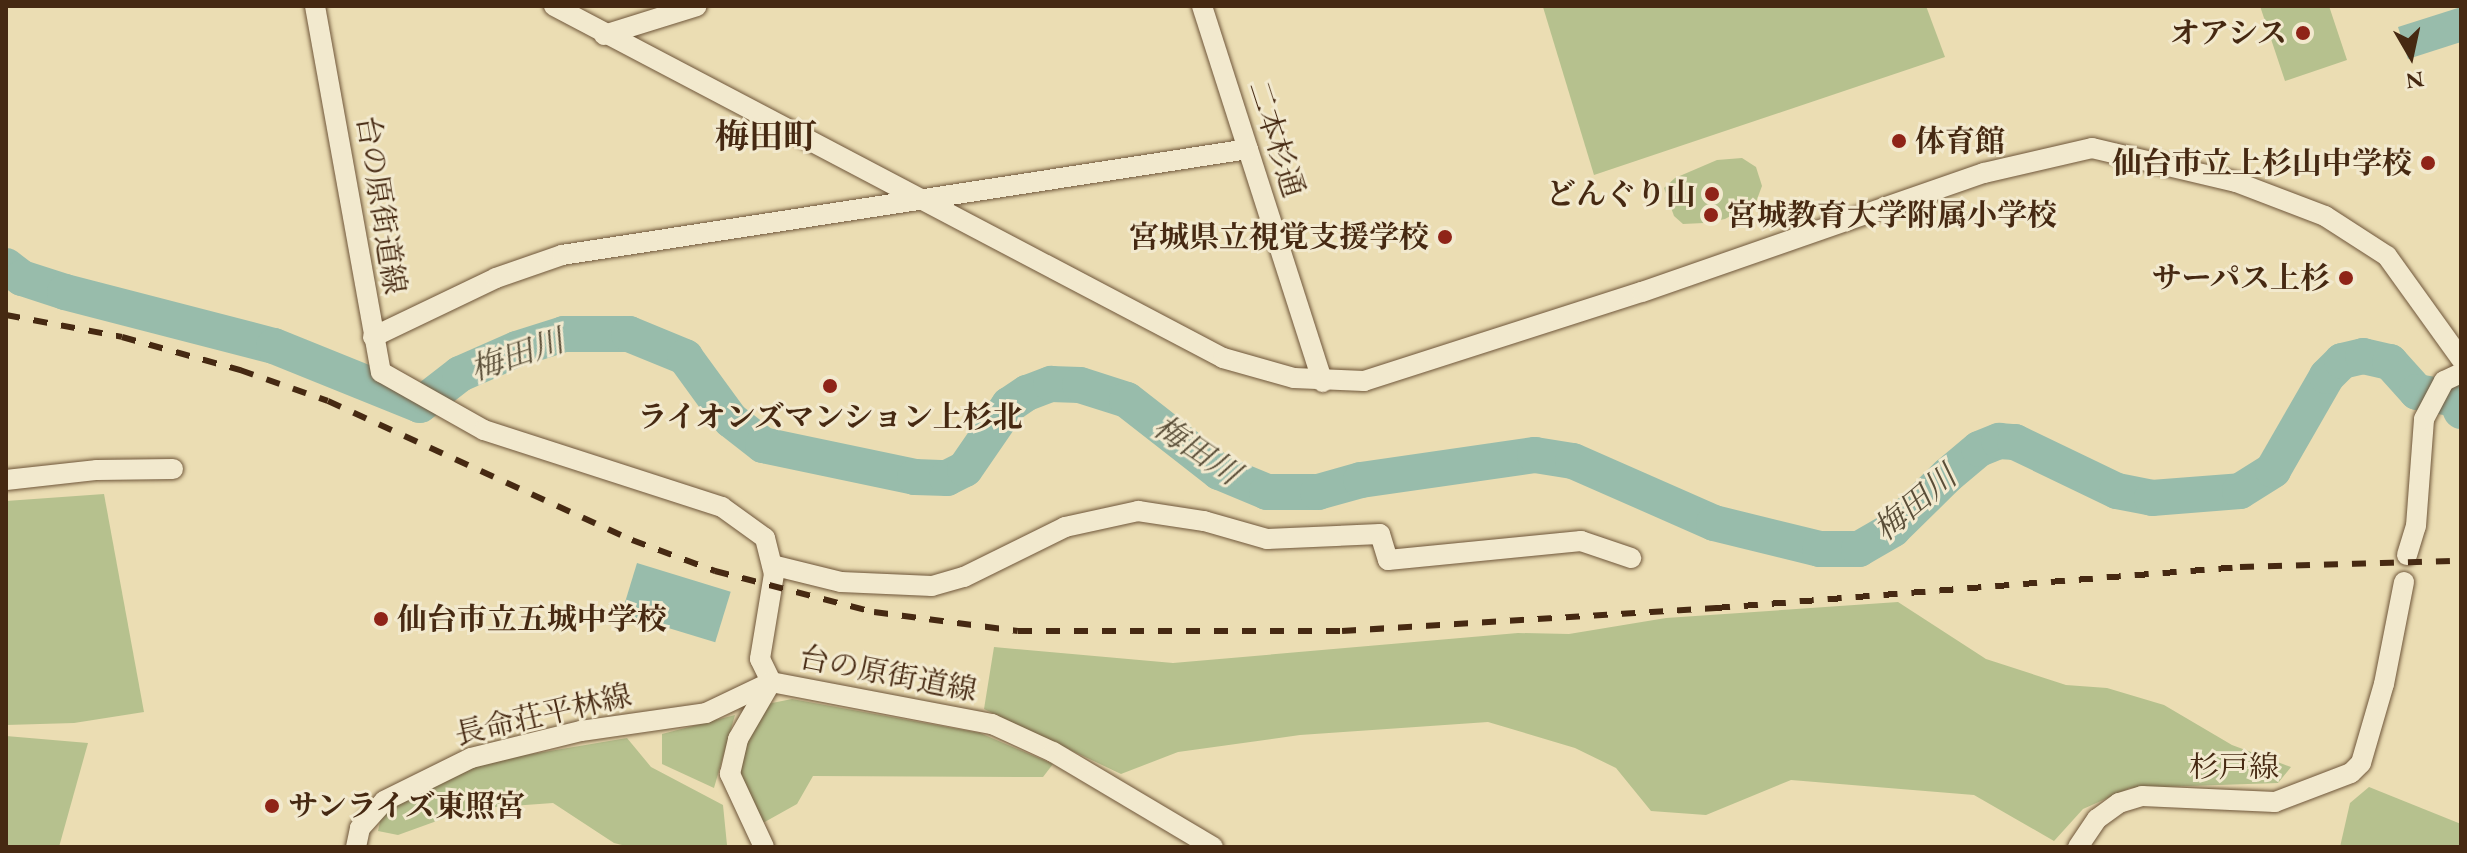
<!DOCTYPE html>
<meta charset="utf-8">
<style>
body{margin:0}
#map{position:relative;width:2467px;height:853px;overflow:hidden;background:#ebddb3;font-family:"EB Garamond","Noto Serif JP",serif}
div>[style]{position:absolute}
.green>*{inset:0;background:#b6c18e}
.water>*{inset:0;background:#98bcab;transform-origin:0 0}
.stream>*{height:6px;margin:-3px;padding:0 3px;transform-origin:3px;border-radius:3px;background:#98bcab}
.river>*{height:36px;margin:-18px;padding:0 18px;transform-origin:18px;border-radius:18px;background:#98bcab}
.roads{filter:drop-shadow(0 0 2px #6f563a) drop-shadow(0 0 2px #6f563a)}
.street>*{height:20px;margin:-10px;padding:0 10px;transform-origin:10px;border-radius:10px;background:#f2e9ce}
.rail>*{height:6px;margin-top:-3px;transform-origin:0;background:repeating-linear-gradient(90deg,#462912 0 14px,transparent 0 28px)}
.dots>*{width:22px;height:22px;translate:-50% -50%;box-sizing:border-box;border:4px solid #f2e9ce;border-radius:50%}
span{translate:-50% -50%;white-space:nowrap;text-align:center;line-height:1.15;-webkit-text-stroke:6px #f2e9ce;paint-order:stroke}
.poi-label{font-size:30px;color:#462912;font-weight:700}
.right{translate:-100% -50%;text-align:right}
.left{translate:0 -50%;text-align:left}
.street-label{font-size:30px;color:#462912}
.water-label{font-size:32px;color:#5a4e38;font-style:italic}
.quarter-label{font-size:34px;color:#462912;font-weight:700}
.frame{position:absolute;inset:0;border:8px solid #462912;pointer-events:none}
.north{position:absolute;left:2371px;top:16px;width:80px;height:80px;-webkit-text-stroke:6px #f2e9ce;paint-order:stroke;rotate:171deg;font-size:22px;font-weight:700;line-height:32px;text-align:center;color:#462912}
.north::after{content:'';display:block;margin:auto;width:28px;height:36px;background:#462912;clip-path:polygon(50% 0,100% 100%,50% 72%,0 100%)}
</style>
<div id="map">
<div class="green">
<div style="clip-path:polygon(1926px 6px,1945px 57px,1594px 175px,1543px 7px)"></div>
<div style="clip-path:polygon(2260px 6px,2329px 6px,2347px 60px,2285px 81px)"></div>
<div style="clip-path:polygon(1742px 158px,1756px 167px,1762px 186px,1756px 202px,1725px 219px,1704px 223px,1683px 224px,1674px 216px,1664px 188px,1675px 178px,1717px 160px)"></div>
<div style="clip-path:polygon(104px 494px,144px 712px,74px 723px,6px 725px,6px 501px)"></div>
<div style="clip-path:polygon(1898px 602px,1986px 659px,2066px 685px,2107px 688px,2164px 705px,2232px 745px,2291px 767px,2278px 783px,2130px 788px,2083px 809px,2054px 841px,1974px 795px,1791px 780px,1706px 815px,1651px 811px,1616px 768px,1575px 748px,1488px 722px,1300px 735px,1178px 752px,1121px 774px,984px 709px,994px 647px,1173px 663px,1518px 633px,1569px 634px,1666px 618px)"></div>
<div style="clip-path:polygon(792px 699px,980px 733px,1053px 764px,1043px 777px,813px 776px,797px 804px,761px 824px,741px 787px,740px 755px,767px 704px)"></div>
<div style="clip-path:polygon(735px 715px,714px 788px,662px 764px,662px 734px)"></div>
<div style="clip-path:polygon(6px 736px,88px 743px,59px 847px,6px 847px)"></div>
<div style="clip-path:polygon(627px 738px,651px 767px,723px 805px,727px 845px,630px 847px,614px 843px,553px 803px,470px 809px,398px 835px,378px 831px,381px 817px,417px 791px,479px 763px)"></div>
<div style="clip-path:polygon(2369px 787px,2461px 824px,2461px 847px,2340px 847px,2350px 803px)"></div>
</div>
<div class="water">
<div style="clip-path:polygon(2461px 7px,2461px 42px,2408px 59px,2398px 27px)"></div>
<div style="left:637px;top:563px;width:98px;height:53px;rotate:17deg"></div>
</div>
<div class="stream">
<div style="left:2456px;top:399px;width:7px;rotate:-45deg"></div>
</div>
<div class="river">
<div style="left:6px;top:266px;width:20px;rotate:37deg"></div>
<div style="left:22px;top:278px;width:45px;rotate:18deg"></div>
<div style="left:65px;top:292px;width:216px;rotate:14.5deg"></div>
<div style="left:274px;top:346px;width:157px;rotate:22deg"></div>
<div style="left:420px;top:405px;width:51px;rotate:-37.8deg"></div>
<div style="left:460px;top:374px;width:62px;rotate:-23.7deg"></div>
<div style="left:517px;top:349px;width:49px;rotate:-17.7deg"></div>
<div style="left:564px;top:334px;width:65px"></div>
<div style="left:629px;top:334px;width:61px;rotate:22.3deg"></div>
<div style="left:685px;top:357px;width:78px;rotate:53.9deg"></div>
<div style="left:731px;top:420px;width:41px;rotate:38deg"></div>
<div style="left:763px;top:445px;width:155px;rotate:11.9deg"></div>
<div style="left:915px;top:477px;width:32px;rotate:2deg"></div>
<div style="left:947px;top:478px;width:20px;rotate:-27deg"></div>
<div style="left:965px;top:469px;width:78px;rotate:-55.5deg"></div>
<div style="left:1009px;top:405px;width:22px;rotate:-34deg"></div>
<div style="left:1027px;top:393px;width:26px;rotate:-21deg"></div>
<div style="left:1051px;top:384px;width:29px;rotate:2deg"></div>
<div style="left:1080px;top:385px;width:49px;rotate:17.7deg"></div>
<div style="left:1127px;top:400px;width:117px;rotate:38deg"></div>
<div style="left:1219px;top:472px;width:52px;rotate:22.6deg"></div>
<div style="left:1267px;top:492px;width:51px"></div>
<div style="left:1318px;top:492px;width:45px;rotate:-15.6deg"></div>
<div style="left:1361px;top:480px;width:176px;rotate:-8.2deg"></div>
<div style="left:1535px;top:455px;width:38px;rotate:9deg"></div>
<div style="left:1573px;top:461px;width:154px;rotate:23.7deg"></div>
<div style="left:1714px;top:523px;width:109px;rotate:13.8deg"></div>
<div style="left:1820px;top:549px;width:39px"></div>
<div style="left:1859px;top:549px;width:39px;rotate:-30deg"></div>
<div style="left:1893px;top:529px;width:77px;rotate:-44.5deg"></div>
<div style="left:1948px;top:475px;width:40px;rotate:-40deg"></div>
<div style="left:1979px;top:449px;width:22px;rotate:-22deg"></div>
<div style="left:1999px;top:441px;width:16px;rotate:4deg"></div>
<div style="left:2015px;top:442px;width:113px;rotate:25.7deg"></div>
<div style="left:2117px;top:491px;width:36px;rotate:11deg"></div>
<div style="left:2152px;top:498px;width:88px;rotate:-4.5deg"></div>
<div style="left:2240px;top:491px;width:39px;rotate:-32deg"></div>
<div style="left:2273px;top:470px;width:108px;rotate:-60.1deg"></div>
<div style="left:2327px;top:376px;width:21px;rotate:-45deg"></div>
<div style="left:2342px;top:361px;width:22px;rotate:-13deg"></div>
<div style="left:2363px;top:356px;width:28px;rotate:13deg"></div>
<div style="left:2390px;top:362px;width:40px;rotate:48deg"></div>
<div style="left:2417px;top:392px;width:40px;rotate:10deg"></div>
<div style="left:2456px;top:399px;width:13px;rotate:67deg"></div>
</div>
<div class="roads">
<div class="street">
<div style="left:315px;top:6px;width:372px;rotate:79.8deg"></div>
<div style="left:381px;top:372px;width:118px;rotate:29.4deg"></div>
<div style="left:484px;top:430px;width:250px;rotate:17.9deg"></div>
<div style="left:722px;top:507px;width:53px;rotate:35.8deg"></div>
<div style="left:765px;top:538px;width:37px;rotate:76deg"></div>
<div style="left:774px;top:574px;width:86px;rotate:99.4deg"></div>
<div style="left:760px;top:659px;width:25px;rotate:64deg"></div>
<div style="left:771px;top:682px;width:225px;rotate:10.8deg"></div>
<div style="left:992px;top:724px;width:67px;rotate:24.7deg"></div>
<div style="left:1053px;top:752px;width:186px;rotate:30.7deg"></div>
<div style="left:554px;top:6px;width:756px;rotate:27.75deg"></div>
<div style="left:1223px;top:358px;width:74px;rotate:15.7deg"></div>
<div style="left:1294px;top:378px;width:70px;rotate:2.5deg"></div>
<div style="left:1364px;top:381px;width:292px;rotate:-17.8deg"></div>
<div style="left:1642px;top:292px;width:362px;rotate:-19.2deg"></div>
<div style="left:1984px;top:173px;width:111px;rotate:-13deg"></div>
<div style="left:2092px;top:148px;width:148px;rotate:13.3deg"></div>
<div style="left:2236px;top:182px;width:95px;rotate:20.9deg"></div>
<div style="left:2325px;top:216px;width:74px;rotate:32.8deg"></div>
<div style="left:2387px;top:256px;width:127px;rotate:54.3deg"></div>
<div style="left:1202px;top:6px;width:395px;rotate:72.2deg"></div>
<div style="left:604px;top:35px;width:97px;rotate:-17.3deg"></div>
<div style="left:373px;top:337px;width:136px;rotate:-25.6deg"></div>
<div style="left:496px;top:278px;width:70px;rotate:-19.2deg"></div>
<div style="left:562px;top:255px;width:694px;rotate:-8.78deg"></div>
<div style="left:6px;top:480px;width:92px;rotate:-6.3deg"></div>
<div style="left:97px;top:470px;width:76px;rotate:-0.8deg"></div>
<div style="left:2407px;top:555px;width:30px;rotate:-73deg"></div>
<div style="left:2416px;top:526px;width:107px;rotate:-85.7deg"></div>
<div style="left:2424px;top:419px;width:43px;rotate:-62.2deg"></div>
<div style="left:2444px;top:381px;width:19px;rotate:-25deg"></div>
<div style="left:772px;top:565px;width:71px;rotate:13.8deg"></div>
<div style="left:841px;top:582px;width:91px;rotate:2.5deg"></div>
<div style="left:932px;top:586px;width:33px;rotate:-16deg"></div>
<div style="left:964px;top:577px;width:113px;rotate:-26.3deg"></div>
<div style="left:1065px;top:527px;width:75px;rotate:-12.4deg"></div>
<div style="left:1138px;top:511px;width:67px;rotate:8.6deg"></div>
<div style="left:1204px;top:521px;width:66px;rotate:15.9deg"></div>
<div style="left:1267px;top:539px;width:113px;rotate:-2.5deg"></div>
<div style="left:1380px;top:534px;width:27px;rotate:73deg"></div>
<div style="left:1388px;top:560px;width:194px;rotate:-5.6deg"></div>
<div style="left:1581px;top:541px;width:53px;rotate:18.8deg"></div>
<div style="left:356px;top:847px;width:19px;rotate:-78deg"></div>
<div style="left:360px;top:828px;width:36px;rotate:-48deg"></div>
<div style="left:384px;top:801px;width:97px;rotate:-26.3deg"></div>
<div style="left:471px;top:758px;width:113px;rotate:-13.8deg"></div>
<div style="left:581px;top:731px;width:126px;rotate:-8.2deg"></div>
<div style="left:706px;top:713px;width:72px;rotate:-25.5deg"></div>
<div style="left:764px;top:847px;width:81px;rotate:-115deg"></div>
<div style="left:730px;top:774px;width:36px;rotate:-77deg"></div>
<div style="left:738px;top:739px;width:66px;rotate:-59.9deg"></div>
<div style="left:2078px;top:847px;width:34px;rotate:-56deg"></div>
<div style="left:2097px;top:819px;width:27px;rotate:-36deg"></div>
<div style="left:2119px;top:803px;width:24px;rotate:-17deg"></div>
<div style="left:2142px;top:796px;width:133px;rotate:2.6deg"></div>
<div style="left:2275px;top:802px;width:81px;rotate:-20.9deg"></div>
<div style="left:2351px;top:773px;width:14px;rotate:-45deg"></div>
<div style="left:2361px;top:763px;width:82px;rotate:-73.8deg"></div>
<div style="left:2384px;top:684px;width:104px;rotate:-78.9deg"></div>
</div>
</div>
<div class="rail">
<div style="left:6px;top:315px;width:118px;rotate:10.7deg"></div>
<div style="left:122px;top:337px;width:123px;rotate:15.6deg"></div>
<div style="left:240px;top:370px;width:93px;rotate:19.4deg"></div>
<div style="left:328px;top:401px;width:334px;rotate:24.6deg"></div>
<div style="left:632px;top:540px;width:89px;rotate:20.5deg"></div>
<div style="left:715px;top:571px;width:164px;rotate:14.5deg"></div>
<div style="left:874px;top:612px;width:145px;rotate:7.5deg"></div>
<div style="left:1018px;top:631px;width:324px"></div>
<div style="left:1342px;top:631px;width:375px;rotate:-3.5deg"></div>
<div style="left:1716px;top:608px;width:526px;rotate:-4.47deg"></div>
<div style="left:2240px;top:567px;width:221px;rotate:-1.6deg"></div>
</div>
<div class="dots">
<div style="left:2303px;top:33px;background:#8f2418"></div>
<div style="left:1899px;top:141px;background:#8f2418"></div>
<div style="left:2428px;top:163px;background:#8f2418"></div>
<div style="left:1712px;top:194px;background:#8f2418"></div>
<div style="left:1711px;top:215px;background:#8f2418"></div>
<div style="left:1445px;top:237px;background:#8f2418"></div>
<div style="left:2346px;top:278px;background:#8f2418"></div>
<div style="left:830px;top:386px;background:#8f2418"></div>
<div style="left:381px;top:619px;background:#8f2418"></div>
<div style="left:272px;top:806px;background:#8f2418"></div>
</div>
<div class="poi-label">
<span class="right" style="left:2287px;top:33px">オアシス</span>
<span class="left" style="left:1915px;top:141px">体育館</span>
<span class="right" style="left:2412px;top:163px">仙台市立上杉山中学校</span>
<span class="right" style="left:1696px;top:194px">どんぐり山</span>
<span class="left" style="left:1727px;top:215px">宮城教育大学附属小学校</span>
<span class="right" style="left:1429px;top:237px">宮城県立視覚支援学校</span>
<span class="right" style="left:2330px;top:278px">サーパス上杉</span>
<span style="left:830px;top:417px">ライオンズマンション上杉北</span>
<span class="left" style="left:397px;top:619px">仙台市立五城中学校</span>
<span class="left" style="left:288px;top:806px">サンライズ東照宮</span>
</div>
<div class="street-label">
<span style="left:1276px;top:139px;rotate:72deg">二本杉通</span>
<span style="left:381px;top:205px;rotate:81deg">台の原街道線</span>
<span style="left:888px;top:674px;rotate:11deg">台の原街道線</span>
<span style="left:543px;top:715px;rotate:-13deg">長命荘平林線</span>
<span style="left:2234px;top:767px">杉戸線</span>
</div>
<div class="water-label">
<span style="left:517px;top:355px;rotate:-19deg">梅田川</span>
<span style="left:1197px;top:450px;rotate:34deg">梅田川</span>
<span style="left:1915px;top:503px;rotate:-40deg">梅田川</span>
</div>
<div class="quarter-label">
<span style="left:766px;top:137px">梅田町</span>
</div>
<div class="frame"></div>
<div class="north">N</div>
</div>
